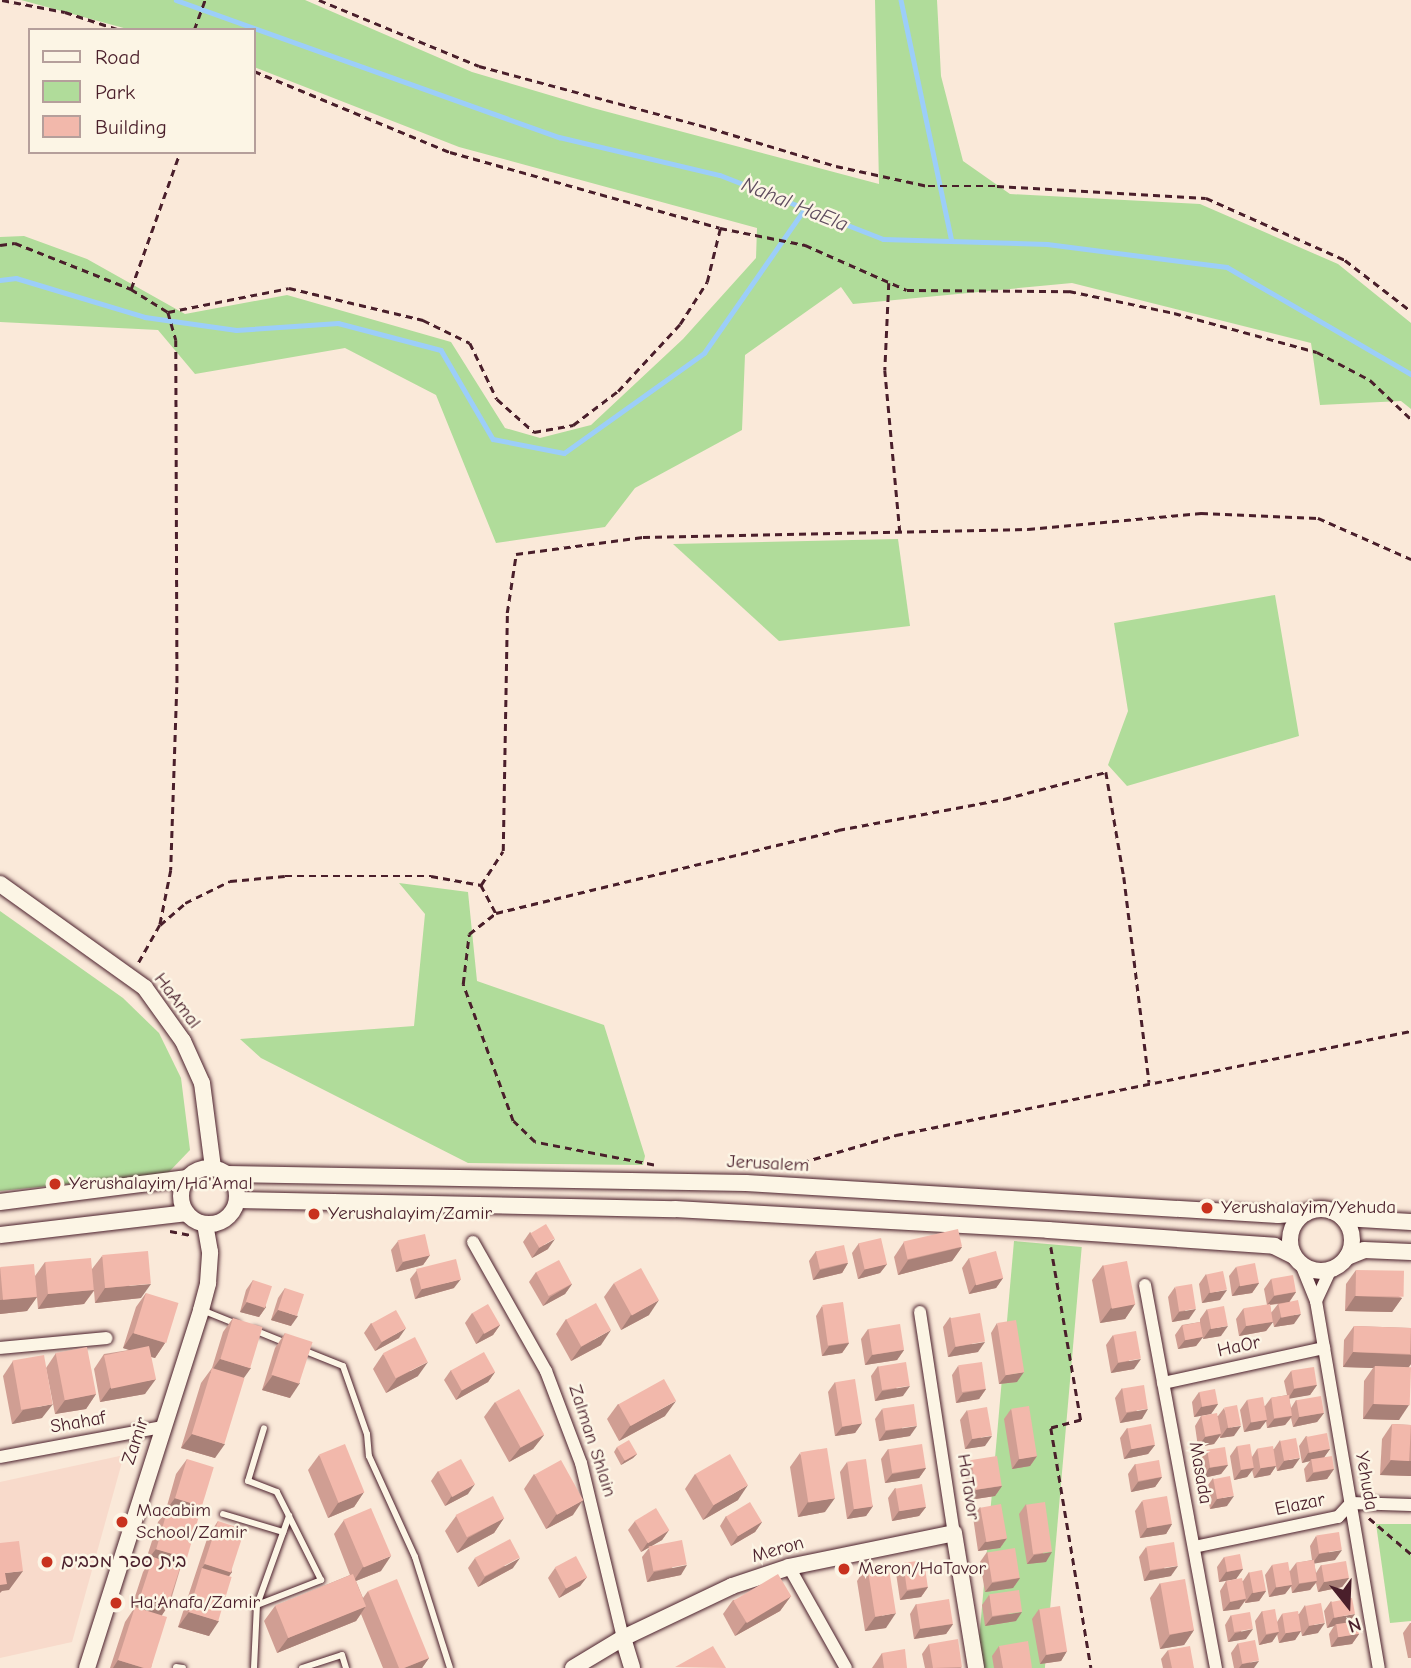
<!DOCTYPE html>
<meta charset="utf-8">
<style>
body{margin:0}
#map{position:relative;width:1411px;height:1668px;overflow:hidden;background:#fae9d9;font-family:"Comic Neue","Playpen Sans Hebrew",sans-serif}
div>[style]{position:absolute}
.built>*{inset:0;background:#f8dacb}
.green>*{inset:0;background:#b0dc9a;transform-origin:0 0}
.stream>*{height:4.5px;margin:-2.25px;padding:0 2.25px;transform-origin:2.25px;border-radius:2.25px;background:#9ccef9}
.path>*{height:2.5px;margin-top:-1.25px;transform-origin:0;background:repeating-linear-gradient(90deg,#4a1f2b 0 7px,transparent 0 12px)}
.roads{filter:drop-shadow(0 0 2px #4a1f2b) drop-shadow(0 0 2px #4a1f2b)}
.lane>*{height:6px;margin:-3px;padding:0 3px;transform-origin:3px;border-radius:3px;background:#fcf5e5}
.street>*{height:12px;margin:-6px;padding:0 6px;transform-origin:6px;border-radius:6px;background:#fcf5e5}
.secondary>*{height:16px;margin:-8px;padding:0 8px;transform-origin:8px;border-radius:8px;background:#fcf5e5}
.secondary>.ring{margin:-8px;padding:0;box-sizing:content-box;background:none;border:16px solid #fcf5e5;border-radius:50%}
.wall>*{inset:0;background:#d09e93}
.shaded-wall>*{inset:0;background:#a98178}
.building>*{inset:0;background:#f2b8ab;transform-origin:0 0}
.dots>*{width:19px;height:19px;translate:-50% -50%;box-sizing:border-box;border:4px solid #fcf5e5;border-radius:50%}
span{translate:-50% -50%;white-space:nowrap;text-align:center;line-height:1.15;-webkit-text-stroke:5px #fcf5e5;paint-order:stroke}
.street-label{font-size:19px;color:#4a1f2b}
.poi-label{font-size:19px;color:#4a1f2b}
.left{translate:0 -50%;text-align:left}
.water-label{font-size:21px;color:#5e4b5e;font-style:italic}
.legend{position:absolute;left:28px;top:28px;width:228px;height:126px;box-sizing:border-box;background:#fcf5e5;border:2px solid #b59f9b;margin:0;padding:9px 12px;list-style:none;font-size:21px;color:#4a1f2b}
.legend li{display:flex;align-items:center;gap:14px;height:35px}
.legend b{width:35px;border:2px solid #b59f9b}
.north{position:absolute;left:1313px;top:1570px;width:70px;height:70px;-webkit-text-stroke:5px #fcf5e5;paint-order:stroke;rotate:162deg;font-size:19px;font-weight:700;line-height:28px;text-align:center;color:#4a1f2b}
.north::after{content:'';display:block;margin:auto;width:24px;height:32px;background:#4a1f2b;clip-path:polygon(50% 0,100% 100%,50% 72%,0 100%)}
</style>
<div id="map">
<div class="built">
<div style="clip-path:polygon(124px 1455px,72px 1642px,0 1658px,0 1482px)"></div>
</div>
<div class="green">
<div style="clip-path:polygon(21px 0,305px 0,472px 72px,593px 108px,879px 184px,875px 0,937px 0,941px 76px,963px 161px,1010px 194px,1200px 204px,1338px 264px,1411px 323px,1411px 409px,1401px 401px,1320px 405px,1311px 343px,1072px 283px,853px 304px,841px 287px,745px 355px,742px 430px,635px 488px,605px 527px,496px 543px,436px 395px,345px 348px,195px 374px,158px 330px,0 322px,0 237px,24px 236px,87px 259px,185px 314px,287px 295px,451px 342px,505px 428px,540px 438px,591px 425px,683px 339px,756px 258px,757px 228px,459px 147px,254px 67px,254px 30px,131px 30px)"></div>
<div style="clip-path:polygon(898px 539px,910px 626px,779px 641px,673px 544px)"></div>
<div style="clip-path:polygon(1275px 595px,1299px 736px,1127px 786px,1108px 765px,1128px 711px,1114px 623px)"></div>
<div style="clip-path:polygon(399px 883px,468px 892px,477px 981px,604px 1025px,645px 1156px,643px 1165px,468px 1163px,261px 1058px,240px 1039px,414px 1026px,425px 914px)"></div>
<div style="clip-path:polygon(0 911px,123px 998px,159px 1033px,181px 1078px,190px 1150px,167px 1174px,0 1191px)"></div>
<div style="left:1014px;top:1241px;width:68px;height:432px;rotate:5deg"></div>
<div style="clip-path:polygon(1376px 1524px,1411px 1524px,1411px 1621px,1390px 1623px)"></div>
</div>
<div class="stream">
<div style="left:176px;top:0;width:407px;rotate:19.7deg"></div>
<div style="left:559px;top:137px;width:165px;rotate:13.3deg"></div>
<div style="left:720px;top:175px;width:175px;rotate:21.4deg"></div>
<div style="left:883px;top:239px;width:164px;rotate:1.7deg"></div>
<div style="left:1047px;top:244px;width:181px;rotate:7.3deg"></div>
<div style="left:1227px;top:267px;width:213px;rotate:30.2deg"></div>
<div style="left:901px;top:0;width:246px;rotate:78.1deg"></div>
<div style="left:0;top:280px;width:16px;rotate:-7deg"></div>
<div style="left:16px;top:278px;width:135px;rotate:16.8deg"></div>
<div style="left:145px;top:317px;width:92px;rotate:8.1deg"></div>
<div style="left:236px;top:330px;width:102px;rotate:-3.9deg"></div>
<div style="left:338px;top:323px;width:106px;rotate:14.7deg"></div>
<div style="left:441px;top:350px;width:103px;rotate:59.7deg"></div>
<div style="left:493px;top:439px;width:72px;rotate:11.2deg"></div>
<div style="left:564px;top:453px;width:172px;rotate:-35.5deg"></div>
<div style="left:704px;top:353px;width:177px;rotate:-55.1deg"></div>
</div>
<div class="path">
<div style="left:2px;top:0;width:64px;rotate:10.8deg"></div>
<div style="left:65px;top:12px;width:58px;rotate:18.1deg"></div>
<div style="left:319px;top:0;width:173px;rotate:22.4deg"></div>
<div style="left:479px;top:66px;width:239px;rotate:15deg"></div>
<div style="left:710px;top:128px;width:132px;rotate:16.8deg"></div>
<div style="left:836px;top:166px;width:94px;rotate:12.3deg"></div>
<div style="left:928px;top:186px;width:69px"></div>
<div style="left:997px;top:186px;width:209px;rotate:3.3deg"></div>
<div style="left:1206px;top:198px;width:152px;rotate:24deg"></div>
<div style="left:1345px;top:260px;width:83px;rotate:37.7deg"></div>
<div style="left:194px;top:30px;width:32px;rotate:-70deg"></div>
<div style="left:254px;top:71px;width:212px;rotate:22.5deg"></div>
<div style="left:450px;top:152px;width:280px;rotate:15.7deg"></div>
<div style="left:720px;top:228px;width:87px;rotate:11.3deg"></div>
<div style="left:805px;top:245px;width:111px;rotate:23.8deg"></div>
<div style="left:907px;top:290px;width:162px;rotate:0.4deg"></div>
<div style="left:1069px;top:291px;width:107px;rotate:11.8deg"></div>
<div style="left:1174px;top:313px;width:148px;rotate:15.3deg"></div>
<div style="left:1317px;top:352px;width:60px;rotate:27.8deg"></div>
<div style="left:1370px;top:380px;width:57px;rotate:43.6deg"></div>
<div style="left:0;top:245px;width:15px;rotate:-8deg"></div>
<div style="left:15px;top:243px;width:125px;rotate:21.6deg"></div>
<div style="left:131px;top:289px;width:44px;rotate:31.9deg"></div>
<div style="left:168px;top:312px;width:29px;rotate:74deg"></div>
<div style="left:176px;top:340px;width:347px;rotate:89.8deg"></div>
<div style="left:177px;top:687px;width:183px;rotate:91.9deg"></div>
<div style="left:171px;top:870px;width:56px;rotate:101.3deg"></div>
<div style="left:160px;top:925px;width:45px;rotate:119.4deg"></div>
<div style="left:889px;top:283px;width:87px;rotate:92.6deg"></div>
<div style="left:885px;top:370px;width:162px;rotate:84.7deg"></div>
<div style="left:131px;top:289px;width:145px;rotate:-70.3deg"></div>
<div style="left:168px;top:312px;width:123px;rotate:-11.2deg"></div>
<div style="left:289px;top:288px;width:138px;rotate:13.4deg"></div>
<div style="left:423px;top:320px;width:52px;rotate:26.1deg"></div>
<div style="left:470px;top:343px;width:62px;rotate:64.3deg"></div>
<div style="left:497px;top:399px;width:50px;rotate:41.7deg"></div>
<div style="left:534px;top:432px;width:40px;rotate:-10deg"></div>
<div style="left:573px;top:425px;width:56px;rotate:-37.1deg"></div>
<div style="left:618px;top:391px;width:91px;rotate:-47.2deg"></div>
<div style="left:680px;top:324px;width:50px;rotate:-57.3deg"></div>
<div style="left:707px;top:282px;width:55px;rotate:-76.2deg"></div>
<div style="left:481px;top:885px;width:40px;rotate:-57.1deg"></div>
<div style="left:503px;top:851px;width:238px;rotate:-89deg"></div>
<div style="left:507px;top:613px;width:60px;rotate:-81.3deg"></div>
<div style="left:516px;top:554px;width:128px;rotate:-7.6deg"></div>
<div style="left:643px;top:537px;width:385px;rotate:-1.2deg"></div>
<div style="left:1028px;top:529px;width:174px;rotate:-5.3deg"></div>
<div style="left:1201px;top:513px;width:117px;rotate:2.4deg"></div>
<div style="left:1318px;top:518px;width:102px;rotate:23.8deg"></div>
<div style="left:160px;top:925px;width:33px;rotate:-41deg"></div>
<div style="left:185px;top:903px;width:50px;rotate:-26.1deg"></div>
<div style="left:230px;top:881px;width:55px;rotate:-5.2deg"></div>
<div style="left:285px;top:876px;width:146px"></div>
<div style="left:431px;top:876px;width:51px;rotate:10.2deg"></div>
<div style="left:481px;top:885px;width:32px;rotate:62deg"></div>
<div style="left:654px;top:1165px;width:121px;rotate:-169.1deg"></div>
<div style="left:535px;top:1142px;width:30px;rotate:-136deg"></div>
<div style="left:513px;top:1121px;width:146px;rotate:-110.1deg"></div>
<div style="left:463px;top:984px;width:50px;rotate:-83.2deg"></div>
<div style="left:469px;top:934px;width:34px;rotate:-38deg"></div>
<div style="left:496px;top:913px;width:352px;rotate:-13.6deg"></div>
<div style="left:838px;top:830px;width:169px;rotate:-10.6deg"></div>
<div style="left:1004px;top:799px;width:106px;rotate:-14.8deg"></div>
<div style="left:1106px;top:772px;width:107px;rotate:80.3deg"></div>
<div style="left:1124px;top:877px;width:207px;rotate:83deg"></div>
<div style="left:779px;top:1169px;width:122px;rotate:-16.2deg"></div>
<div style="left:896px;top:1135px;width:525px;rotate:-11.42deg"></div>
<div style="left:170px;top:1231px;width:21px;rotate:11deg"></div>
<div style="left:1051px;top:1247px;width:176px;rotate:80.2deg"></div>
<div style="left:1081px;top:1420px;width:31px;rotate:165deg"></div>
<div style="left:1051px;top:1428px;width:243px;rotate:80.5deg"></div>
<div style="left:1369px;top:1518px;width:55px;rotate:40.6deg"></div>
</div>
<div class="roads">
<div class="lane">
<div style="left:202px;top:1310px;width:38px;rotate:22deg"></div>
<div style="left:254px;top:1330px;width:35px;rotate:22deg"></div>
<div style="left:303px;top:1350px;width:43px;rotate:21.8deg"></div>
<div style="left:343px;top:1366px;width:72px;rotate:70.6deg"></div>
<div style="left:367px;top:1434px;width:22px;rotate:85deg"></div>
<div style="left:369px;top:1456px;width:111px;rotate:65.5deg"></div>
<div style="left:415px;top:1557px;width:116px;rotate:72.5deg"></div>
<div style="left:223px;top:1514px;width:63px;rotate:16.7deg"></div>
<div style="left:257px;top:1605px;width:69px;rotate:-21.3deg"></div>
<div style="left:321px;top:1580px;width:72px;rotate:-116.6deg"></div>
<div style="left:176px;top:1667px;width:7px;rotate:8deg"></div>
<div style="left:254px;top:1668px;width:63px;rotate:-87.3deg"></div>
<div style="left:257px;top:1605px;width:95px;rotate:-70.2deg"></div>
<div style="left:289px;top:1516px;width:27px;rotate:-117deg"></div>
<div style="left:277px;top:1492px;width:31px;rotate:-159deg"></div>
<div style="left:248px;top:1481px;width:55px;rotate:-73.2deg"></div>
<div style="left:302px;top:1668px;width:42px;rotate:-18deg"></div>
<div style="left:342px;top:1655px;width:14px;rotate:73deg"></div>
</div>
<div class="street">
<div style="left:473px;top:1242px;width:148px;rotate:60.5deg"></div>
<div style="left:546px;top:1371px;width:98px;rotate:69.2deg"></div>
<div style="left:581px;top:1463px;width:180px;rotate:76.5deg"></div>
<div style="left:1301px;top:1264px;width:40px;rotate:68deg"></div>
<div style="left:1316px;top:1301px;width:372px;rotate:80.3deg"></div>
<div style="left:1145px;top:1285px;width:390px;rotate:79.5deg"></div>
<div style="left:1316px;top:1301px;width:35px;rotate:-65deg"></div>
<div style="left:920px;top:1312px;width:224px;rotate:81.3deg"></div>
<div style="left:0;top:1348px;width:107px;rotate:-5.3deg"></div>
<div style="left:1163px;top:1383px;width:165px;rotate:-12.3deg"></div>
<div style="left:0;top:1457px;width:165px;rotate:-10.5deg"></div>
<div style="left:1194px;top:1547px;width:147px;rotate:-11.8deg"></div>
<div style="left:1338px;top:1517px;width:19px;rotate:-47deg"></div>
<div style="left:1351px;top:1503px;width:60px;rotate:1.9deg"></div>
<div style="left:789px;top:1567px;width:116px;rotate:60.6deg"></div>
</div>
<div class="secondary">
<div style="left:0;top:884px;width:178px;rotate:35.6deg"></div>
<div style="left:145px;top:988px;width:65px;rotate:54.4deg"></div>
<div style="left:183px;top:1041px;width:46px;rotate:65.7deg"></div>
<div style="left:202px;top:1083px;width:86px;rotate:82.6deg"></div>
<div class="ring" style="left:181px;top:1168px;width:40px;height:40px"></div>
<div style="left:227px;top:1174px;width:519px;rotate:0.99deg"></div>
<div style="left:746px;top:1183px;width:533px;rotate:3.44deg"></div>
<div style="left:1278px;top:1215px;width:28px;rotate:-4deg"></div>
<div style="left:237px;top:1200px;width:438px;rotate:1.2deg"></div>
<div style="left:675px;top:1209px;width:374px;rotate:3.2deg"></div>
<div style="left:1048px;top:1230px;width:227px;rotate:4deg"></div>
<div style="left:1274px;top:1246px;width:22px;rotate:27deg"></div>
<div style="left:0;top:1202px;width:189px;rotate:-7.3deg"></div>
<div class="ring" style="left:1290px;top:1209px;width:46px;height:46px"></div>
<div style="left:1343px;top:1218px;width:68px;rotate:3.4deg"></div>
<div style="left:0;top:1235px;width:187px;rotate:-6.7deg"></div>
<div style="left:1347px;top:1257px;width:18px;rotate:-22deg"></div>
<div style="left:1364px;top:1250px;width:47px;rotate:2.4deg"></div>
<div style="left:623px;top:1638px;width:31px;rotate:73deg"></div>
<div style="left:87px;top:1668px;width:376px;rotate:-72.3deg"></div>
<div style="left:201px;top:1310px;width:28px;rotate:-75deg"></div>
<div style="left:208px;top:1283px;width:31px;rotate:-86deg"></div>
<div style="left:210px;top:1252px;width:28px;rotate:-100deg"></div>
<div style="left:573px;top:1668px;width:58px;rotate:-31deg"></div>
<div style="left:623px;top:1638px;width:121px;rotate:-25.5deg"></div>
<div style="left:732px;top:1586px;width:60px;rotate:-18.4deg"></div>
<div style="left:789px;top:1567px;width:168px;rotate:-11.6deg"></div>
<div style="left:954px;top:1533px;width:137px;rotate:80.7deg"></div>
</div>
</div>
<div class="wall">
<div style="clip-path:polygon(530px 1232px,548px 1249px,532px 1258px,523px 1242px)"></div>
<div style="clip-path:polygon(398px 1241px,430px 1255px,423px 1265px,396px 1272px,391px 1250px)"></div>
<div style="clip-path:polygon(904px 1242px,962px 1247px,952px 1261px,898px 1275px,894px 1257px)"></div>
<div style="clip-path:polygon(859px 1243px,887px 1264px,880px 1273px,858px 1279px,852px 1253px)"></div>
<div style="clip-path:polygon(816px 1251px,848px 1263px,842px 1273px,813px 1280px,809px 1261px)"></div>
<div style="clip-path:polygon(102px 1256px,141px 1298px,95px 1303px,94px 1291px,84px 1304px,38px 1309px,37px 1297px,27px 1311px,0 1314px,0 1268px,35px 1276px,45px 1262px,92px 1269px)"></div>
<div style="clip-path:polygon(969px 1258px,1003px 1278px,996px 1288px,969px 1294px,962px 1268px)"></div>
<div style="clip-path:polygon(1103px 1265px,1135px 1304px,1125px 1319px,1100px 1323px,1092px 1280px)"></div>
<div style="clip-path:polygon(1236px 1267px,1259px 1283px,1252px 1293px,1232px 1296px,1229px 1276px)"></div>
<div style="clip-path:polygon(417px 1270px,454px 1288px,415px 1299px,410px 1279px)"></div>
<div style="clip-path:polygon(1356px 1270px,1402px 1298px,1392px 1312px,1345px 1311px,1346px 1284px)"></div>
<div style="clip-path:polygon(536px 1272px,572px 1284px,565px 1294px,543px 1306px,529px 1282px)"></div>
<div style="clip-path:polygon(1206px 1274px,1220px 1300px,1202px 1303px,1199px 1284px)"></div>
<div style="clip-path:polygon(1271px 1279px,1296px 1292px,1290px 1301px,1294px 1324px,1274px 1327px,1271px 1313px,1278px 1304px,1270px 1305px,1273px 1322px,1266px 1331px,1239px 1336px,1236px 1319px,1243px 1309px,1267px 1305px,1264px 1289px)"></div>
<div style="clip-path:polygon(253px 1280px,266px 1307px,259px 1317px,240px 1312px,246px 1290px)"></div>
<div style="clip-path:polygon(614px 1283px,649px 1315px,621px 1330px,604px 1297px)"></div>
<div style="clip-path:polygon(1175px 1287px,1189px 1319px,1172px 1322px,1168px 1297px)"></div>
<div style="clip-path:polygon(285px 1288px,291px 1326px,271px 1320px,278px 1298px)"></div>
<div style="clip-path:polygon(146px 1293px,165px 1343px,155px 1358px,151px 1357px,145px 1394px,100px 1402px,94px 1369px,104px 1354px,129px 1350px,123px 1348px,136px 1307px)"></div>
<div style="clip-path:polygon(822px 1306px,849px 1343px,842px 1353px,822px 1356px,816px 1316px)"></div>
<div style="clip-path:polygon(1207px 1309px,1221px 1336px,1203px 1339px,1203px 1337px,1196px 1346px,1178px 1349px,1175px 1335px,1182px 1325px,1200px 1322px,1200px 1319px)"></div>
<div style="clip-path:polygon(472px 1313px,500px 1325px,493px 1335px,476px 1344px,465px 1323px)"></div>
<div style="clip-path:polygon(950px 1317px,978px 1352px,948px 1357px,943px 1327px)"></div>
<div style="clip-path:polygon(233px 1318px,244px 1378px,215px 1458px,181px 1448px,201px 1383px,212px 1368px,223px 1332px)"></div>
<div style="clip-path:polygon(566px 1319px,601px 1345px,571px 1361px,556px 1334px)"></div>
<div style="clip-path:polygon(371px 1323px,399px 1338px,375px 1351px,364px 1333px)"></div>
<div style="clip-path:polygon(997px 1323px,1017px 1382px,999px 1384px,991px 1333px)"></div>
<div style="clip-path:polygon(1354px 1326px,1411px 1328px,1411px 1364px,1409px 1367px,1399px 1420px,1363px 1419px,1364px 1381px,1373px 1368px,1343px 1367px,1344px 1340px)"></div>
<div style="clip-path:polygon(868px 1329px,904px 1350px,897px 1360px,865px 1365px,861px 1339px)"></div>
<div style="clip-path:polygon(285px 1333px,290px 1398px,262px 1390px,275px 1348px)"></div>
<div style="clip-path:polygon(1113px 1335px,1134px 1369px,1111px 1373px,1106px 1345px)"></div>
<div style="clip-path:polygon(56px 1353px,96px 1394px,86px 1409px,55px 1414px,46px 1368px)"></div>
<div style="clip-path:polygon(383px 1354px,418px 1376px,386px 1393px,373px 1369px)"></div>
<div style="clip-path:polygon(13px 1361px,42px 1418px,12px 1424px,3px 1376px)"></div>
<div style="clip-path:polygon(878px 1366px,903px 1396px,875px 1401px,871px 1376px)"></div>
<div style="clip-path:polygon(958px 1366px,986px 1389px,979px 1399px,956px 1403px,952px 1375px)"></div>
<div style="clip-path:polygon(451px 1370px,495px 1372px,488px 1382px,456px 1400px,444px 1380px)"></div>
<div style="clip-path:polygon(1291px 1371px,1317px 1385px,1310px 1395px,1289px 1398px,1291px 1408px,1296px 1400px,1324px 1413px,1317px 1422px,1293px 1427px,1291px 1418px,1285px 1425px,1267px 1428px,1266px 1421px,1260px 1429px,1244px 1432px,1240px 1410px,1247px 1400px,1265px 1406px,1271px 1398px,1287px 1395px,1284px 1381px)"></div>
<div style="clip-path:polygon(835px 1382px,862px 1423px,855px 1433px,835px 1436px,828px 1392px)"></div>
<div style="clip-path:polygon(1122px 1388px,1142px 1419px,1120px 1423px,1115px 1398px)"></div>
<div style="clip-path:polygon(1199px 1392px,1218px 1404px,1211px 1414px,1194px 1417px,1192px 1402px)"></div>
<div style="clip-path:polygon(495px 1402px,544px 1435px,533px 1449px,509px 1462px,484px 1417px)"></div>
<div style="clip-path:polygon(618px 1404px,665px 1416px,619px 1441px,607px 1419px)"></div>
<div style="clip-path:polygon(1224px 1408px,1234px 1436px,1220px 1438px,1220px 1436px,1214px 1444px,1198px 1447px,1195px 1426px,1201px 1416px,1218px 1416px)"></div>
<div style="clip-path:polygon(882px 1409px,910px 1436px,879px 1441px,875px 1419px)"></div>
<div style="clip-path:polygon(1011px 1409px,1037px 1456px,1030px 1466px,1012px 1469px,1004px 1419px)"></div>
<div style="clip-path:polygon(967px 1410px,985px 1446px,965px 1449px,960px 1420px)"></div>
<div style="clip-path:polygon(1392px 1424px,1411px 1425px,1411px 1476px,1380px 1475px,1382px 1439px)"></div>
<div style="clip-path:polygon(1127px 1428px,1155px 1445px,1148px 1454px,1124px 1459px,1120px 1438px)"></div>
<div style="clip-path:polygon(1306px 1436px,1330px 1449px,1324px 1457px,1334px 1469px,1327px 1479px,1306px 1482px,1304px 1469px,1310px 1461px,1302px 1463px,1299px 1446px)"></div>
<div style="clip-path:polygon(1280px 1440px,1293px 1468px,1277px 1471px,1276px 1466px,1270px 1475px,1254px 1478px,1252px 1470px,1247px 1477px,1234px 1480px,1230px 1456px,1237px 1446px,1252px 1457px,1257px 1449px,1274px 1449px)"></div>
<div style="clip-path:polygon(617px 1447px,637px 1454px,633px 1458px,621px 1465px,614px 1452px)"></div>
<div style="clip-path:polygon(888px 1449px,926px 1468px,919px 1478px,885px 1483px,881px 1459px)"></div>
<div style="clip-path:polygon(1207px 1450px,1228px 1465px,1221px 1474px,1203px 1478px,1200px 1460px)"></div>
<div style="clip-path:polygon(800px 1453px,825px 1512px,798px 1517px,790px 1467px)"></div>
<div style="clip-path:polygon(319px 1455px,364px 1492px,354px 1507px,328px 1518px,308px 1470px)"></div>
<div style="clip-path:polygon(187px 1459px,202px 1506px,196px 1516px,170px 1603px,162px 1615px,151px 1668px,110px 1668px,125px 1622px,133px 1610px,131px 1609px,143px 1572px,148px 1564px,145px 1563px,158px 1522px,165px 1513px,176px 1474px)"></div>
<div style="clip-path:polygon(971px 1460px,1002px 1486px,995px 1496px,969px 1500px,964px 1470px)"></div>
<div style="clip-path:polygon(847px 1462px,873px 1506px,866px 1516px,847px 1519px,840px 1472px)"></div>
<div style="clip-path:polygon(1135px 1464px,1162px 1477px,1155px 1487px,1131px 1492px,1128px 1474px)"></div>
<div style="clip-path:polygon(438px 1471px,468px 1494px,445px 1506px,431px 1481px)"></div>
<div style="clip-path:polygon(534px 1474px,573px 1515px,546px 1529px,524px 1489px)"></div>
<div style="clip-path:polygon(695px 1474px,738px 1500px,703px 1520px,685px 1489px)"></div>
<div style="clip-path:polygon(1213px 1478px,1227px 1506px,1210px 1509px,1206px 1488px)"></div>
<div style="clip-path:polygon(895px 1488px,926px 1507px,919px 1516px,892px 1521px,888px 1498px)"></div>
<div style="clip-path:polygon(1142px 1501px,1172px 1524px,1166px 1534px,1140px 1538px,1135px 1511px)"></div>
<div style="clip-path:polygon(1026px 1504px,1046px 1562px,1027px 1564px,1019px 1514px)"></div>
<div style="clip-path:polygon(980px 1507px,1007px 1538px,1000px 1548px,978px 1551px,973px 1517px)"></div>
<div style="clip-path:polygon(456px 1516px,504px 1518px,494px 1533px,457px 1553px,445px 1531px)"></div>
<div style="clip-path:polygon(726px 1516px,762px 1522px,755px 1532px,731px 1546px,720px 1526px)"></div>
<div style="clip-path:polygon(344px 1520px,381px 1571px,356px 1581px,363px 1598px,368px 1591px,429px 1658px,422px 1668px,383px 1668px,361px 1614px,356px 1621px,277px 1653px,264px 1621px,275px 1606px,350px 1575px,334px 1534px)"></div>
<div style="clip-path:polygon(218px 1521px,232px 1572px,229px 1576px,209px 1636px,178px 1627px,208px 1536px)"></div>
<div style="clip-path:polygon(635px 1521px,669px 1530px,662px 1540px,641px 1552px,628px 1530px)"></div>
<div style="clip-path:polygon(1316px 1536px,1335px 1560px,1314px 1563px,1316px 1573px,1321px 1565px,1349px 1578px,1342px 1587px,1318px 1592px,1316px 1583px,1310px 1590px,1292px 1593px,1291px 1586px,1285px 1594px,1269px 1597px,1265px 1575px,1272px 1565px,1290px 1571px,1296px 1563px,1312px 1560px,1310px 1546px)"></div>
<div style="clip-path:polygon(1146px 1547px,1171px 1576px,1144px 1581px,1139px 1557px)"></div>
<div style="clip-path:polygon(649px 1548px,681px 1575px,647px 1582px,642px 1557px)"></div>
<div style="clip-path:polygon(987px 1552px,1020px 1578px,1013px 1588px,985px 1592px,980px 1562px)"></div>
<div style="clip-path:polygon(1224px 1557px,1243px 1569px,1236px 1579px,1219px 1582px,1217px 1567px)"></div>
<div style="clip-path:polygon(475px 1558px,513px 1568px,478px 1587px,468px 1568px)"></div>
<div style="clip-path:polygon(903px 1563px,928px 1587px,921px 1597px,900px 1600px,896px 1573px)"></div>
<div style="clip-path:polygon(867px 1566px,886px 1628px,865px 1631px,857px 1581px)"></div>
<div style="clip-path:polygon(555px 1568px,587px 1577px,580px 1586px,559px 1598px,548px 1578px)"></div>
<div style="clip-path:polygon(1249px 1572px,1266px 1591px,1259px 1601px,1245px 1603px,1245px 1601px,1239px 1609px,1223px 1611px,1220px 1591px,1226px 1581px,1243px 1581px)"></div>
<div style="clip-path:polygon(1160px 1583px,1194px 1630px,1184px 1645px,1160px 1649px,1150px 1598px)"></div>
<div style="clip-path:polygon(989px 1595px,1016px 1621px,985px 1626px,982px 1605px)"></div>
<div style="clip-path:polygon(791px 1596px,780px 1611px,735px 1636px,723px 1614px,733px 1600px)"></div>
<div style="clip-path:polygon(1331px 1601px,1359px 1634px,1352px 1644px,1331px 1647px,1329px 1634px,1334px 1626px,1327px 1628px,1324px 1611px)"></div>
<div style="clip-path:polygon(916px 1604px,953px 1624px,946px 1634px,914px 1639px,910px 1614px)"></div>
<div style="clip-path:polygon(1305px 1605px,1318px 1633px,1302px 1636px,1301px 1631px,1295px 1640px,1279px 1643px,1277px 1634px,1272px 1642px,1259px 1645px,1255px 1621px,1262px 1611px,1277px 1622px,1282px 1614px,1299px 1614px)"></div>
<div style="clip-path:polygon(1039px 1609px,1067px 1651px,1061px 1661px,1040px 1664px,1032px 1619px)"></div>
<div style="clip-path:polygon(1231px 1615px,1246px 1639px,1228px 1642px,1225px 1625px)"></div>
<div style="clip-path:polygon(1410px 1623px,1411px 1623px,1411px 1658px,1408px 1658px,1403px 1633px)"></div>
<div style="clip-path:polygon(1238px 1643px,1254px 1668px,1234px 1668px,1231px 1653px)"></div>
<div style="clip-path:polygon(929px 1644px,962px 1668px,925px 1668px,922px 1654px)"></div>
<div style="clip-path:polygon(999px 1646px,1032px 1668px,994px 1668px,992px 1656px)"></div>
<div style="clip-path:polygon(1168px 1650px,1194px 1668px,1163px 1668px,1161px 1659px)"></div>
<div style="clip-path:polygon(882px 1653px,907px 1668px,872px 1668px)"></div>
</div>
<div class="shaded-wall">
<div style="clip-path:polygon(555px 1239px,548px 1249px,532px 1258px,539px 1248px)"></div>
<div style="clip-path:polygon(962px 1247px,952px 1261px,898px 1275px,908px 1260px)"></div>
<div style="clip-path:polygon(430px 1255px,423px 1265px,396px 1272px,403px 1262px)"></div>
<div style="clip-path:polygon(848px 1263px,842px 1273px,813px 1280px,820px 1270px)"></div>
<div style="clip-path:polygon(887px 1264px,880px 1273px,858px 1279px,865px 1269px)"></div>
<div style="clip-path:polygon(1003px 1278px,996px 1288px,969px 1294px,975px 1285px)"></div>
<div style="clip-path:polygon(461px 1279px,454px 1288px,415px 1299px,422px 1289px)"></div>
<div style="clip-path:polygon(1259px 1283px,1252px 1293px,1232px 1296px,1239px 1286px)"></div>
<div style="clip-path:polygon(151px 1284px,141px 1298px,95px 1303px,105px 1288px)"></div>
<div style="clip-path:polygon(572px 1284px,565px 1294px,543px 1306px,550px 1297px)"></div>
<div style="clip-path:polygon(94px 1290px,84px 1304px,38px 1309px,48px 1294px)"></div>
<div style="clip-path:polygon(1227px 1290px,1220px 1300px,1202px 1303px,1209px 1293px)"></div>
<div style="clip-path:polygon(1296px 1292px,1289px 1302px,1267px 1305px,1274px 1296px)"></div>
<div style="clip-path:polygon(1355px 1296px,1402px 1298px,1392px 1312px,1345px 1311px)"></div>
<div style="clip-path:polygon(37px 1297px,27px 1311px,0 1314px,0 1300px)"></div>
<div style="clip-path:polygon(659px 1300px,649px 1315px,621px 1330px,631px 1315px)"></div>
<div style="clip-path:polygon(247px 1302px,266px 1307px,259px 1317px,240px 1312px)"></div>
<div style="clip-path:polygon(1135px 1304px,1125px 1319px,1100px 1323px,1111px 1308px)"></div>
<div style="clip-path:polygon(1196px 1309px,1189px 1319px,1172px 1322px,1179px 1312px)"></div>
<div style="clip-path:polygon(278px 1310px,298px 1316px,291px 1326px,271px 1320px)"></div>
<div style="clip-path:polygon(1301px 1314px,1294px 1324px,1274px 1327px,1281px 1317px)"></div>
<div style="clip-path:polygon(1273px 1322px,1266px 1331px,1239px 1336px,1246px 1326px)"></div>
<div style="clip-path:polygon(500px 1325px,493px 1335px,476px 1344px,483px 1334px)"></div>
<div style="clip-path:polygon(1228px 1326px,1221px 1336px,1203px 1339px,1210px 1329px)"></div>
<div style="clip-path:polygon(406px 1328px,399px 1338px,375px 1351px,382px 1342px)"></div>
<div style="clip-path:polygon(611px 1330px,601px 1345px,571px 1361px,581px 1347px)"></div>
<div style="clip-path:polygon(133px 1333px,165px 1343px,155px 1358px,123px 1348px)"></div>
<div style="clip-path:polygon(1203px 1337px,1196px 1346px,1178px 1349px,1185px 1340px)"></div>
<div style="clip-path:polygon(985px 1342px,978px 1352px,948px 1357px,955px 1347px)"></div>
<div style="clip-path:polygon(849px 1343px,842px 1353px,822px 1356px,829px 1346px)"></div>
<div style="clip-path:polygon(904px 1350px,897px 1360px,865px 1365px,872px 1355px)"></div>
<div style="clip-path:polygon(1353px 1352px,1411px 1355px,1411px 1364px,1407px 1369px,1375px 1366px,1373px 1368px,1343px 1367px)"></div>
<div style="clip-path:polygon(220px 1359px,251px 1368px,241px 1382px,210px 1373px)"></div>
<div style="clip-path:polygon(1141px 1359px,1134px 1369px,1111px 1373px,1118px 1363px)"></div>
<div style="clip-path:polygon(428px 1362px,418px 1376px,386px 1393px,397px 1378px)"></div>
<div style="clip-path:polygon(495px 1372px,488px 1382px,456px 1400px,462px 1390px)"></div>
<div style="clip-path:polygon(1024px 1372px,1017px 1382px,999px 1384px,1006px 1375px)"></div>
<div style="clip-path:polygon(273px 1375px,300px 1383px,290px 1398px,262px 1390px)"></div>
<div style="clip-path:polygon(156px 1379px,145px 1394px,100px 1402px,110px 1388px)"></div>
<div style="clip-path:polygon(1317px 1385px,1310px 1395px,1288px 1399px,1294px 1389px)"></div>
<div style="clip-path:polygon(910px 1386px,903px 1396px,875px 1401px,882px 1391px)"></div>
<div style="clip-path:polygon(986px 1389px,979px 1399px,956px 1403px,963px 1393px)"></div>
<div style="clip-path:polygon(96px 1394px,86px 1409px,55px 1414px,65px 1400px)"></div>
<div style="clip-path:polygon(676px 1401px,665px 1416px,619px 1441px,630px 1426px)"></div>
<div style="clip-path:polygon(53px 1404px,42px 1418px,12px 1424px,23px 1410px)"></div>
<div style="clip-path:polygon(1218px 1404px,1211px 1414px,1194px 1417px,1201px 1407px)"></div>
<div style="clip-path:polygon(1373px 1404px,1409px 1405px,1399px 1420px,1363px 1419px)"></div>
<div style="clip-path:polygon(1148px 1409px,1142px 1419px,1120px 1423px,1127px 1413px)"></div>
<div style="clip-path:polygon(1324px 1413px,1317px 1422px,1293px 1427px,1299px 1417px)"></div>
<div style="clip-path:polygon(1292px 1416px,1285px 1425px,1267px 1428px,1274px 1419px)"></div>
<div style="clip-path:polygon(1267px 1420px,1260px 1429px,1244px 1432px,1251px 1422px)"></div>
<div style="clip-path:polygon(862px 1423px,855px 1433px,835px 1436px,842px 1427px)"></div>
<div style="clip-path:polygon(917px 1426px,910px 1436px,879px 1441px,886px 1431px)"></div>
<div style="clip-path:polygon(1241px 1426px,1234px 1436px,1220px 1438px,1227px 1428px)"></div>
<div style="clip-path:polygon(192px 1434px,225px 1444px,215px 1458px,181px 1448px)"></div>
<div style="clip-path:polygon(1221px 1434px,1214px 1444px,1198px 1447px,1205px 1437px)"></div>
<div style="clip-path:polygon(544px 1435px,533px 1449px,509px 1462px,520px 1448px)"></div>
<div style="clip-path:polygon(992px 1436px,985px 1446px,965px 1449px,972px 1439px)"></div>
<div style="clip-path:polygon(1155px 1445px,1148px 1454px,1124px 1459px,1131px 1449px)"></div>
<div style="clip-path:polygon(1330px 1449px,1323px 1459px,1311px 1459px,1310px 1461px,1302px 1463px,1308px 1453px)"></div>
<div style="clip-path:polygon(637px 1454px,633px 1458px,621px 1465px,625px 1460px)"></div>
<div style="clip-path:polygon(1037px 1456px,1030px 1466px,1012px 1469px,1019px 1459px)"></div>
<div style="clip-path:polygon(1300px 1458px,1293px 1468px,1277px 1471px,1284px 1461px)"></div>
<div style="clip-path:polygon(1391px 1460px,1411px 1461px,1411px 1476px,1380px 1475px)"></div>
<div style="clip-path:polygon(1228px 1465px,1221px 1474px,1203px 1478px,1209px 1468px)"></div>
<div style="clip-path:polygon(1276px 1466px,1270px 1475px,1254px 1478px,1261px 1468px)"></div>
<div style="clip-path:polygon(926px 1468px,919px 1478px,885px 1483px,892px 1474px)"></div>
<div style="clip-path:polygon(1254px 1468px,1247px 1477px,1234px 1480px,1241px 1470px)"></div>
<div style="clip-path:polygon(1334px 1469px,1327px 1479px,1306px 1482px,1313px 1473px)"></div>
<div style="clip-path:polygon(1162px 1477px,1155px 1487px,1131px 1492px,1138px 1482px)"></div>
<div style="clip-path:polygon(475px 1484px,468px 1494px,445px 1506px,451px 1497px)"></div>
<div style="clip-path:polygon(748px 1485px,738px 1500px,703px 1520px,714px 1505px)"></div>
<div style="clip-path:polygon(1002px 1486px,995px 1496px,969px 1500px,975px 1490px)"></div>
<div style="clip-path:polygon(364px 1492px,354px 1507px,328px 1518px,338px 1503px)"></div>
<div style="clip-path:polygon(1234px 1496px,1227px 1506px,1210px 1509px,1217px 1499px)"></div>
<div style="clip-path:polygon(175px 1498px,202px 1506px,192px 1521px,168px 1508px,164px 1513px)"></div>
<div style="clip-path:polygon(835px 1498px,825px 1512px,798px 1517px,808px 1502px)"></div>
<div style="clip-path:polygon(583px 1500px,573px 1515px,546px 1529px,556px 1515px)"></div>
<div style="clip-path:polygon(873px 1506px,866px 1516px,847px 1519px,854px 1509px)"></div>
<div style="clip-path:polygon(926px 1507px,919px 1516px,892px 1521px,899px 1511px)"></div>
<div style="clip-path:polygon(504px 1518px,494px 1533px,457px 1553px,468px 1538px)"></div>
<div style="clip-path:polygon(762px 1522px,755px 1532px,731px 1546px,738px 1536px)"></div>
<div style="clip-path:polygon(1172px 1524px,1166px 1534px,1140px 1538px,1147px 1528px)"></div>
<div style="clip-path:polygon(669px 1530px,662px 1540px,641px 1552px,648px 1542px)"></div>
<div style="clip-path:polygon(1007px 1538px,1000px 1548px,978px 1551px,985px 1542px)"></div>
<div style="clip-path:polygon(156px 1549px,187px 1558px,177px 1573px,153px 1557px,148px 1564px,145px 1563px)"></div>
<div style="clip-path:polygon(1342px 1550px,1335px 1560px,1312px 1564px,1319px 1554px)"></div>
<div style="clip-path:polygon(1052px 1552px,1046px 1562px,1027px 1564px,1034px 1555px)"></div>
<div style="clip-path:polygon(391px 1556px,381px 1571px,353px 1582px,363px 1567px)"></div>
<div style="clip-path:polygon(520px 1558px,513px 1568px,478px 1587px,485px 1577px)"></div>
<div style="clip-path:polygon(205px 1564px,232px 1572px,222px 1586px,202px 1568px)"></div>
<div style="clip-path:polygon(687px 1565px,681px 1575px,647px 1582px,654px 1572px)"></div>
<div style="clip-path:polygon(1178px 1566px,1171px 1576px,1144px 1581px,1150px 1571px)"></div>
<div style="clip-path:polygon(1243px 1569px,1236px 1579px,1219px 1582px,1226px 1572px)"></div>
<div style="clip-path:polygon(23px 1571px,9px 1590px,2px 1591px,0 1593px,0 1580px,5px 1573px)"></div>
<div style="clip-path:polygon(587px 1577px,580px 1586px,559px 1598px,566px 1588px)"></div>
<div style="clip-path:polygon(1020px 1578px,1013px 1588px,985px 1592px,992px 1583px)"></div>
<div style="clip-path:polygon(1349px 1578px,1342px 1587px,1318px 1592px,1324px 1582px)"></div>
<div style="clip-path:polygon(1317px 1581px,1310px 1590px,1292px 1593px,1299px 1584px)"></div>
<div style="clip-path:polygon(1292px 1585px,1285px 1594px,1269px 1597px,1276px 1587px)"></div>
<div style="clip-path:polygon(928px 1587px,921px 1597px,900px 1600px,907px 1591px)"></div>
<div style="clip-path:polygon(1266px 1591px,1259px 1601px,1245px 1603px,1252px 1593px)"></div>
<div style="clip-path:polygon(141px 1595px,170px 1603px,160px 1618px,135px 1607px,133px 1610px,131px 1609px)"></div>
<div style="clip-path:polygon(791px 1596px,780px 1611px,735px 1636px,746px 1622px)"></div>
<div style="clip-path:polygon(1246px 1599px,1239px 1609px,1223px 1611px,1230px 1602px)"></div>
<div style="clip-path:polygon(366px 1606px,356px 1621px,277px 1653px,288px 1638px)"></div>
<div style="clip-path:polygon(189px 1612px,219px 1621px,209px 1636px,178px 1627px)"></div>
<div style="clip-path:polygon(1022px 1612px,1016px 1621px,985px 1626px,992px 1617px)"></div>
<div style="clip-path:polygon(896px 1613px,886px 1628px,865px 1631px,875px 1617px)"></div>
<div style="clip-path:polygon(1355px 1614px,1348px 1624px,1336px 1624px,1334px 1626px,1327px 1628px,1333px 1618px)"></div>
<div style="clip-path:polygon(1325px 1623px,1318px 1633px,1302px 1636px,1309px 1626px)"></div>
<div style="clip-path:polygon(953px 1624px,946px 1634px,914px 1639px,920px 1629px)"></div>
<div style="clip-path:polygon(1253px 1629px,1246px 1639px,1228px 1642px,1235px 1633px)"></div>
<div style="clip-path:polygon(1194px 1630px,1184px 1645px,1160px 1649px,1170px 1635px)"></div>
<div style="clip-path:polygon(1301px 1631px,1295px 1640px,1279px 1643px,1286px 1633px)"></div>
<div style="clip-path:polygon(1279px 1632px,1272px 1642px,1259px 1645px,1266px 1635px)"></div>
<div style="clip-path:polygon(1359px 1634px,1352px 1644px,1331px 1647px,1338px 1637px)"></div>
<div style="clip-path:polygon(1067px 1651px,1061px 1661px,1040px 1664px,1046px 1655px)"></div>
<div style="clip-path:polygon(429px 1658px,422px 1668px,404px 1668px)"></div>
<div style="clip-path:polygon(118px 1660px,144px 1668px,113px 1668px)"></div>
<div style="clip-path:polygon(1259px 1661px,1254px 1668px,1239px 1668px,1242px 1664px)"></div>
</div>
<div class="building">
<div style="left:546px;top:1224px;width:17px;height:18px;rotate:59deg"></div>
<div style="left:958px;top:1229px;width:18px;height:56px;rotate:77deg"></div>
<div style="left:425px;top:1234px;width:22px;height:28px;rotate:77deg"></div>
<div style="left:881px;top:1238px;width:27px;height:23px;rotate:77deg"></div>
<div style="left:844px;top:1245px;width:18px;height:29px;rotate:77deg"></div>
<div style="left:148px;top:1251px;width:33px;height:46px;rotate:85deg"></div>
<div style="left:996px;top:1251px;width:28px;height:28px;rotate:75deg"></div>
<div style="left:91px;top:1258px;width:32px;height:46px;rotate:85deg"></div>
<div style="left:456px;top:1259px;width:21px;height:41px;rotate:76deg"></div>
<div style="left:559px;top:1260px;width:27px;height:26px;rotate:62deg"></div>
<div style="left:1127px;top:1261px;width:44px;height:24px;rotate:79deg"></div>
<div style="left:1255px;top:1263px;width:20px;height:19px;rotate:79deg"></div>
<div style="left:34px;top:1264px;width:33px;height:34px;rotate:85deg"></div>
<div style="left:641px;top:1268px;width:37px;height:31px;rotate:61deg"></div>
<div style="left:1356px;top:1270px;width:48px;height:26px;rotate:1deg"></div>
<div style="left:1223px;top:1271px;width:19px;height:17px;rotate:78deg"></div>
<div style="left:1293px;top:1275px;width:17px;height:22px;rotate:80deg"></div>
<div style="left:253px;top:1280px;width:20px;height:23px;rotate:18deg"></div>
<div style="left:1192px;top:1284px;width:25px;height:17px;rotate:81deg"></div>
<div style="left:285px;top:1288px;width:20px;height:23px;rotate:18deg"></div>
<div style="left:146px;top:1293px;width:34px;height:42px;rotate:17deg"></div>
<div style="left:1298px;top:1300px;width:14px;height:20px;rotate:78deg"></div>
<div style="left:843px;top:1302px;width:41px;height:21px;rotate:82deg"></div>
<div style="left:596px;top:1303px;width:31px;height:34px;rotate:61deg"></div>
<div style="left:488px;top:1304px;width:24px;height:18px;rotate:60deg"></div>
<div style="left:1270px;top:1304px;width:18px;height:27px;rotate:81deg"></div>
<div style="left:1224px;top:1306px;width:20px;height:17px;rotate:79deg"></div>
<div style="left:396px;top:1310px;width:21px;height:28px;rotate:61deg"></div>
<div style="left:980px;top:1313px;width:29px;height:30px;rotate:80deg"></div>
<div style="left:233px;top:1318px;width:31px;height:43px;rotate:17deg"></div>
<div style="left:1016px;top:1320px;width:53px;height:19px;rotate:81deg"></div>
<div style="left:1200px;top:1322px;width:15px;height:18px;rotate:79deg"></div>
<div style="left:900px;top:1324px;width:26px;height:32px;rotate:81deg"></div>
<div style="left:1354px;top:1326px;width:57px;height:26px;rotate:2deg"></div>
<div style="left:1136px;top:1331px;width:28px;height:23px;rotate:80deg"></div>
<div style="left:285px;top:1333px;width:29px;height:44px;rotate:18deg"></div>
<div style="left:415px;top:1337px;width:28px;height:36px;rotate:63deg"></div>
<div style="left:149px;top:1346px;width:34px;height:46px;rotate:78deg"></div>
<div style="left:87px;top:1347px;width:48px;height:32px;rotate:79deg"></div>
<div style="left:484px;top:1352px;width:23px;height:38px;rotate:61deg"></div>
<div style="left:44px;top:1355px;width:50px;height:32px;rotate:80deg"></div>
<div style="left:906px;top:1362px;width:24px;height:28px;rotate:81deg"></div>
<div style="left:982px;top:1362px;width:27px;height:24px;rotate:82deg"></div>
<div style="left:1375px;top:1366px;width:36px;height:38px;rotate:2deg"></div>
<div style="left:1314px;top:1367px;width:18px;height:23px;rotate:81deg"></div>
<div style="left:212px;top:1368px;width:34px;height:69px;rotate:17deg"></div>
<div style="left:664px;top:1379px;width:25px;height:52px;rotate:61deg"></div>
<div style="left:855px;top:1379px;width:45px;height:20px;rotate:81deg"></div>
<div style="left:1144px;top:1385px;width:24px;height:22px;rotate:81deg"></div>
<div style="left:519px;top:1389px;width:52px;height:27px;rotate:61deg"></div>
<div style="left:1215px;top:1389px;width:15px;height:16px;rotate:79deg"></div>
<div style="left:1289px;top:1395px;width:21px;height:18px;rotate:82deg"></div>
<div style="left:1321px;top:1396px;width:17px;height:25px;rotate:80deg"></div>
<div style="left:1263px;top:1397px;width:23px;height:16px;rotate:80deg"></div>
<div style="left:914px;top:1404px;width:22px;height:32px;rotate:82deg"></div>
<div style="left:1237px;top:1405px;width:21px;height:13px;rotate:79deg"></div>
<div style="left:1029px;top:1406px;width:51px;height:18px;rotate:81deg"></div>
<div style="left:987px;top:1407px;width:29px;height:20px;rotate:80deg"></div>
<div style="left:1217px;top:1413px;width:21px;height:16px;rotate:79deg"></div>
<div style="left:1151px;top:1424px;width:21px;height:24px;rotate:79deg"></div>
<div style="left:1392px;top:1424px;width:19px;height:36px;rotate:3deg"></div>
<div style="left:1327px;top:1433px;width:16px;height:21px;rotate:79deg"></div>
<div style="left:1296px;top:1438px;width:20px;height:16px;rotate:79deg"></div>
<div style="left:629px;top:1440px;width:16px;height:14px;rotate:60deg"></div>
<div style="left:345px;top:1444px;width:52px;height:28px;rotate:68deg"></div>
<div style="left:922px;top:1444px;width:24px;height:34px;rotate:81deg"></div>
<div style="left:1250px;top:1444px;width:24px;height:13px;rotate:81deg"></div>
<div style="left:1273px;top:1446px;width:20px;height:16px;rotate:81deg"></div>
<div style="left:1225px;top:1447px;width:18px;height:18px;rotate:81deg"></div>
<div style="left:827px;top:1448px;width:51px;height:27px;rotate:81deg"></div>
<div style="left:730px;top:1454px;width:36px;height:40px;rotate:60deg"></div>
<div style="left:997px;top:1456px;width:30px;height:26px;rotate:81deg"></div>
<div style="left:1332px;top:1456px;width:13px;height:21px;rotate:81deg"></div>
<div style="left:187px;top:1459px;width:28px;height:41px;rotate:17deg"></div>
<div style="left:461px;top:1459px;width:29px;height:26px;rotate:61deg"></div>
<div style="left:866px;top:1459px;width:48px;height:19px;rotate:82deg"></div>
<div style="left:561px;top:1460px;width:46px;height:30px;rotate:61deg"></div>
<div style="left:1159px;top:1460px;width:17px;height:24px;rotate:80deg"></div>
<div style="left:1230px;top:1476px;width:20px;height:17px;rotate:79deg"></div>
<div style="left:922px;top:1484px;width:23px;height:27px;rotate:80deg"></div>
<div style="left:493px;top:1496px;width:25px;height:42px;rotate:63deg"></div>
<div style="left:1167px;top:1496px;width:28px;height:25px;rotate:80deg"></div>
<div style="left:750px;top:1502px;width:23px;height:28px;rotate:59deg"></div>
<div style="left:1045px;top:1502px;width:50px;height:19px;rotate:82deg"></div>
<div style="left:1001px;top:1504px;width:35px;height:21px;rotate:80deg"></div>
<div style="left:168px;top:1508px;width:32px;height:43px;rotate:16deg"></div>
<div style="left:371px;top:1508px;width:52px;height:30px;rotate:67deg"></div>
<div style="left:656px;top:1508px;width:26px;height:25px;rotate:59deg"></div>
<div style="left:218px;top:1521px;width:28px;height:45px;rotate:18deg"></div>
<div style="left:1339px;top:1532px;width:18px;height:23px;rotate:81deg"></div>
<div style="left:510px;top:1539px;width:21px;height:40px;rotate:62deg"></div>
<div style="left:682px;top:1540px;width:25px;height:34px;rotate:79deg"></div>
<div style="clip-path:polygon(19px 1541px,23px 1571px,5px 1573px,7px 1584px,0 1585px,0 1543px)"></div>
<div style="left:1174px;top:1542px;width:24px;height:28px;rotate:81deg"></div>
<div style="left:1015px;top:1548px;width:30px;height:28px;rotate:81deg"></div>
<div style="left:1240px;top:1554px;width:15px;height:16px;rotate:79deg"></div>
<div style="left:576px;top:1556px;width:24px;height:24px;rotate:62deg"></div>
<div style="left:153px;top:1557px;width:29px;height:40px;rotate:18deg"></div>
<div style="left:924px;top:1560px;width:27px;height:21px;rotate:82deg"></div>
<div style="left:1314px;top:1560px;width:21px;height:18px;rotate:82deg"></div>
<div style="left:1346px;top:1561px;width:17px;height:25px;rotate:80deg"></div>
<div style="left:1288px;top:1562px;width:23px;height:16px;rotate:80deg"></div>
<div style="left:888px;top:1563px;width:51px;height:21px;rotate:81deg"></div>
<div style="left:202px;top:1568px;width:31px;height:46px;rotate:17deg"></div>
<div style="left:1262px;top:1570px;width:21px;height:13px;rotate:79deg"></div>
<div style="left:353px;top:1574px;width:35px;height:84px;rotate:68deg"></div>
<div style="left:778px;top:1574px;width:26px;height:52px;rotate:59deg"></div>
<div style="left:1242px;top:1578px;width:21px;height:16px;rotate:79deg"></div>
<div style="clip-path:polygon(397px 1579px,429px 1658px,404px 1668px,399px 1668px,368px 1591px)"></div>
<div style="left:1185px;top:1579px;width:52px;height:25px;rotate:80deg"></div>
<div style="left:1019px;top:1590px;width:22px;height:30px;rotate:82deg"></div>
<div style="left:1352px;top:1598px;width:16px;height:21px;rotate:79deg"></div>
<div style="left:949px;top:1599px;width:25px;height:33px;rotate:81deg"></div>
<div style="left:1321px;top:1603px;width:20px;height:16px;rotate:79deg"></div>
<div style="left:1060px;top:1606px;width:46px;height:21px;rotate:81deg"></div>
<div style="clip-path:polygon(135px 1607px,167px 1617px,151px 1668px,144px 1668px,118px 1660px)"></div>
<div style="left:1275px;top:1609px;width:23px;height:13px;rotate:80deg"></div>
<div style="left:1298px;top:1611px;width:20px;height:16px;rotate:81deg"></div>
<div style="left:1250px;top:1612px;width:17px;height:19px;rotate:80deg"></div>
<div style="left:1357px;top:1621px;width:13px;height:21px;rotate:81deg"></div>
<div style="clip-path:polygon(958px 1639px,962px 1667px,933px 1668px,929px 1644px)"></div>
<div style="left:1255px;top:1640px;width:21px;height:17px;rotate:79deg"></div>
<div style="clip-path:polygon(1028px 1641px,1032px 1668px,1003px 1668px,999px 1646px)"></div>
<div style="clip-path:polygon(713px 1646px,726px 1668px,675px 1667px)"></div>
<div style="clip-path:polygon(1190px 1646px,1194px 1668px,1172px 1668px,1168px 1650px)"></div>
<div style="clip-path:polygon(905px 1649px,907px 1668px,884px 1668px,882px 1653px)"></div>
</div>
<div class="dots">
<div style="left:55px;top:1184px;background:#c8321e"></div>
<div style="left:1207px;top:1208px;background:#c8321e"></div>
<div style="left:314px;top:1214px;background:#c8321e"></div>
<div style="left:122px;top:1522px;background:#c8321e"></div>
<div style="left:47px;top:1562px;background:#c8321e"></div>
<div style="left:844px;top:1569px;background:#c8321e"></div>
<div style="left:116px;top:1603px;background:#c8321e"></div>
</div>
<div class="street-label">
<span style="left:177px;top:1001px;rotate:53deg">HaAmal</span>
<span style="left:768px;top:1164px;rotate:3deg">Jerusalem</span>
<span style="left:1239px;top:1347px;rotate:-12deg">HaOr</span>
<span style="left:78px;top:1423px;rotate:-10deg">Shahaf</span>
<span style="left:136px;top:1441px;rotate:-72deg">Zamir</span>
<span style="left:592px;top:1441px;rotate:72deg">Zalman Shlain</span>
<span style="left:1200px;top:1473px;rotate:80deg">Masada</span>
<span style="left:1366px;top:1481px;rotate:80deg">Yehuda</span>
<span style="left:968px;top:1487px;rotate:81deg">HaTavor</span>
<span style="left:1300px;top:1505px;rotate:-12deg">Elazar</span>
<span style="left:778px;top:1550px;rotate:-16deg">Meron</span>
</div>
<div class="poi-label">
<span class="left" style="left:69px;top:1184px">Yerushalayim/Ha'Amal</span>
<span class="left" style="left:1221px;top:1208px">Yerushalayim/Yehuda</span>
<span class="left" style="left:328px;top:1214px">Yerushalayim/Zamir</span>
<span class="left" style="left:136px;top:1522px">Macabim<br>School/Zamir</span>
<span class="left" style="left:61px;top:1562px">בית ספר מכבים</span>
<span class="left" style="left:858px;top:1569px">Meron/HaTavor</span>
<span class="left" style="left:130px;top:1603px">Ha'Anafa/Zamir</span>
</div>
<div class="water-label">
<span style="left:795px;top:204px;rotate:22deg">Nahal HaEla</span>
</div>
<ul class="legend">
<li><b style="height:9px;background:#fcf5e5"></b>Road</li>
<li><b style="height:19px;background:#b0dc9a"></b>Park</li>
<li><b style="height:19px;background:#f2b8ab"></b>Building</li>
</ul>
<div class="north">N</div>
</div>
